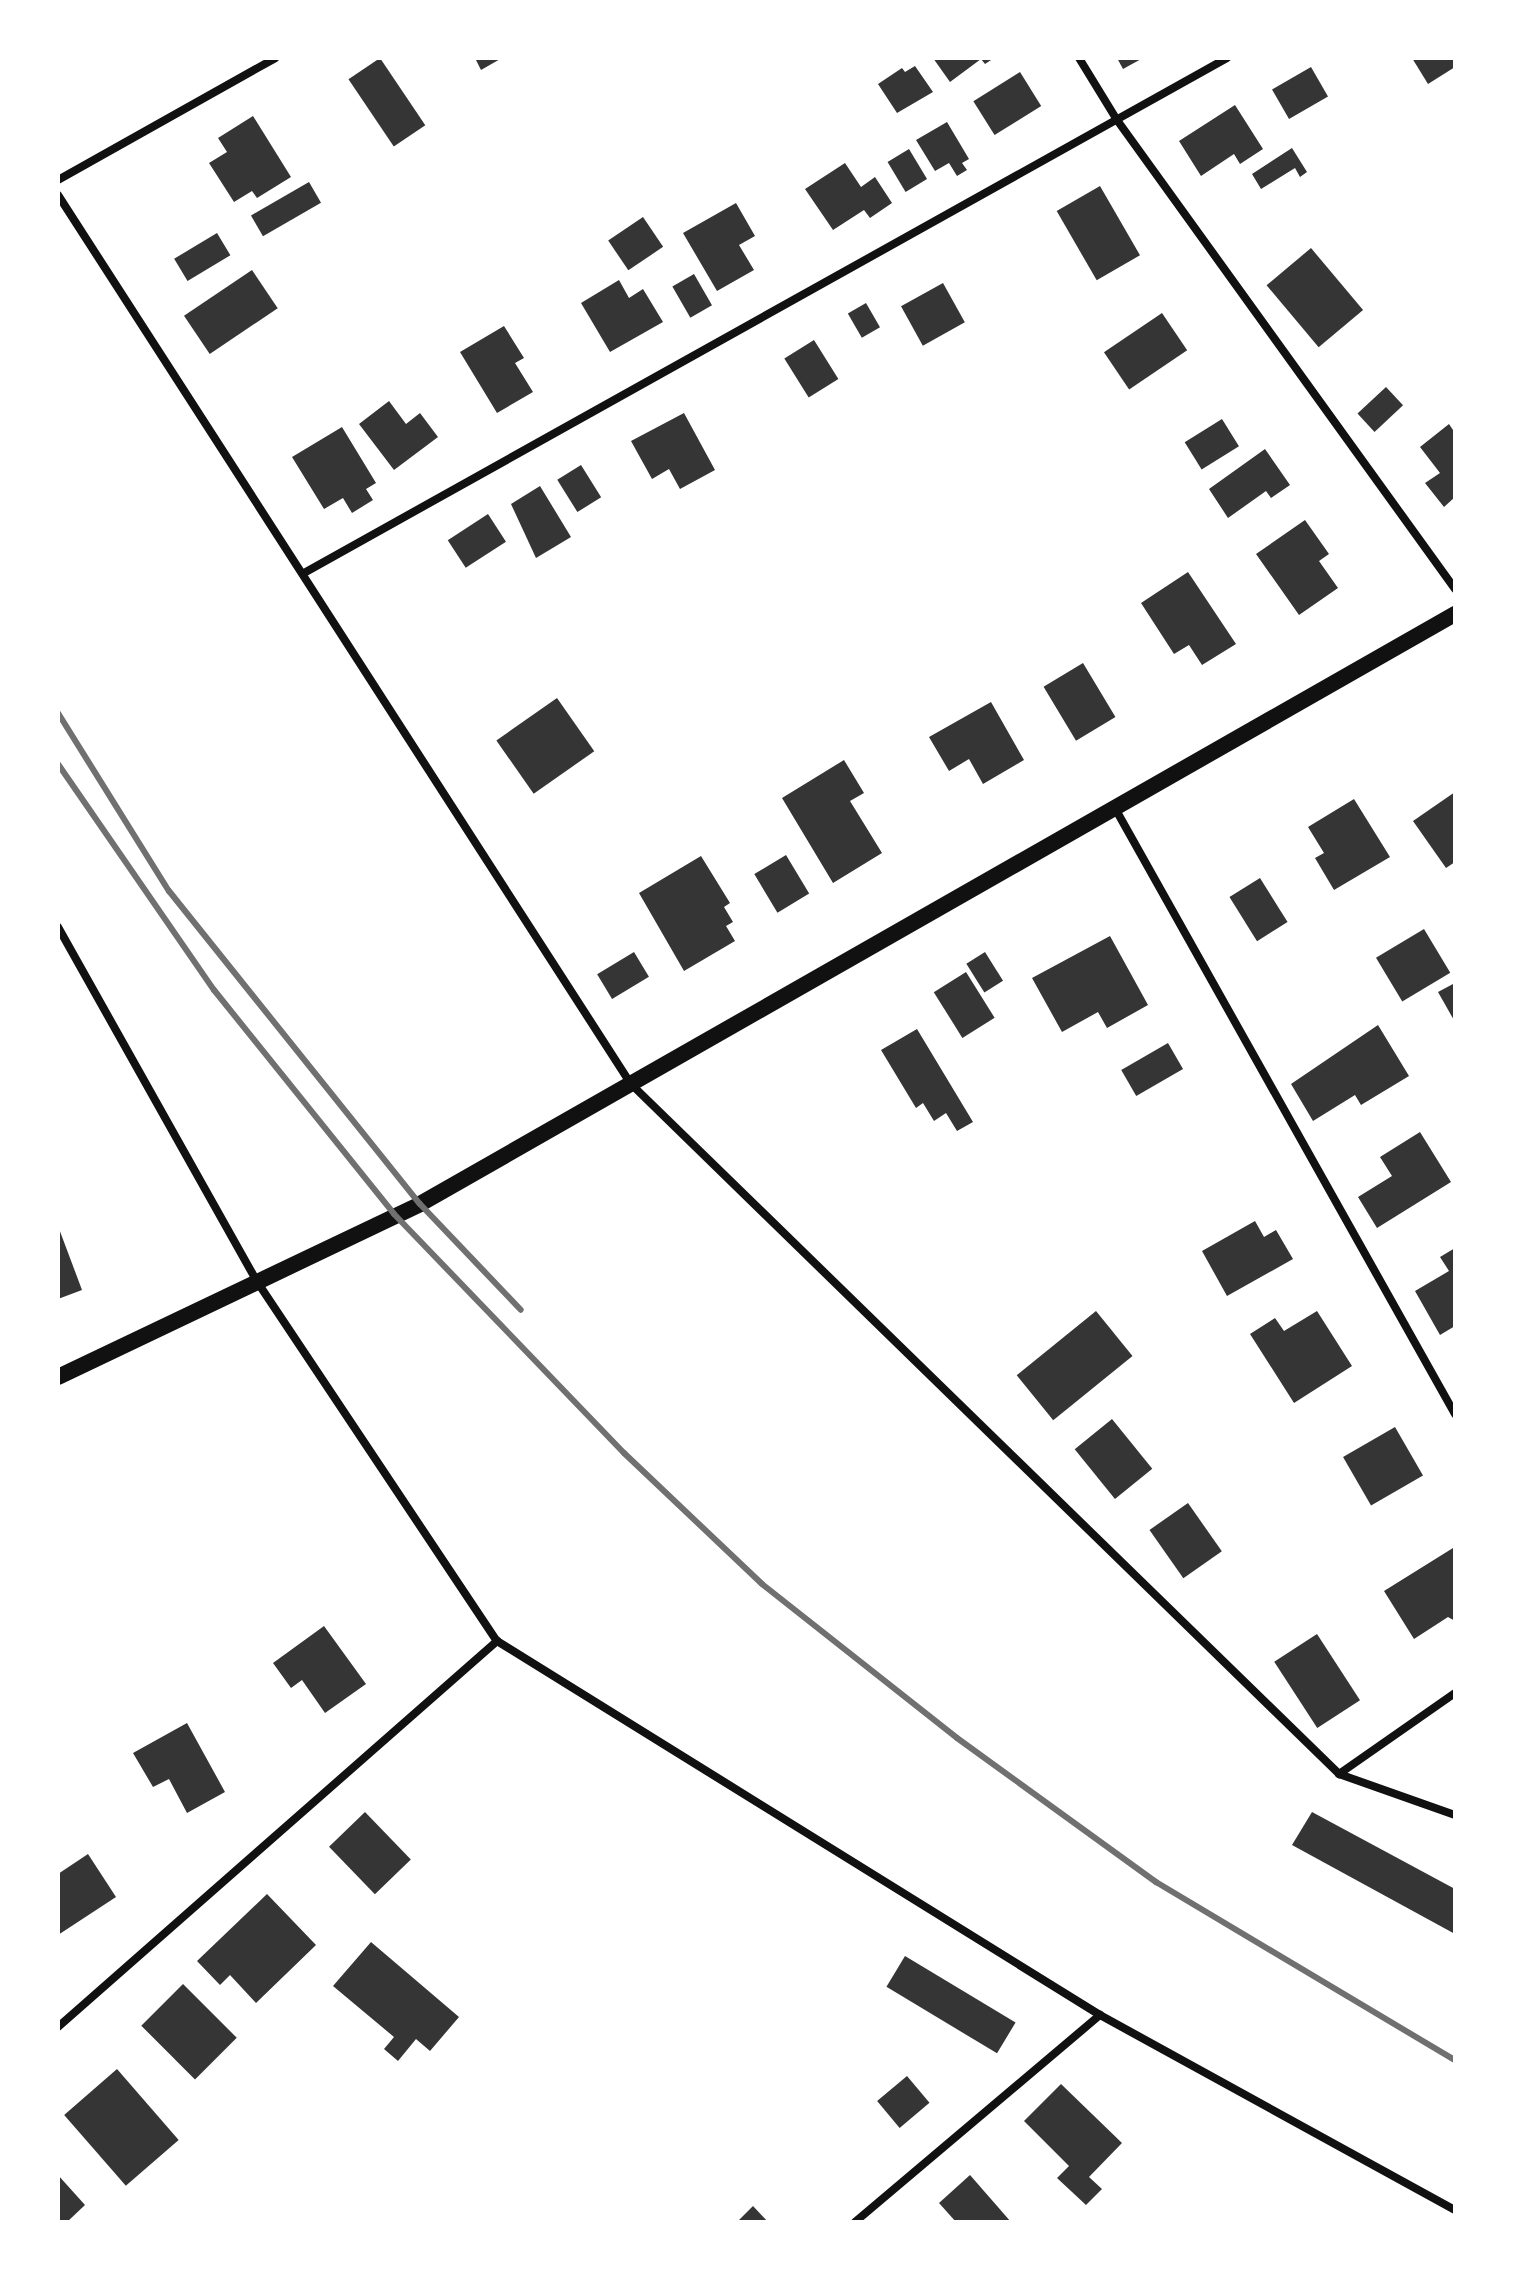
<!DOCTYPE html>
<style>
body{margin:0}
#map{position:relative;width:1513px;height:2280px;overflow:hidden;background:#fff;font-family:Mulish,sans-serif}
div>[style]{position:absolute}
.building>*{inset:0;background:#353535;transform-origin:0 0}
.minor>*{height:8px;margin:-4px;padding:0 4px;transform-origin:4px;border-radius:4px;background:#111}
.secondary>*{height:16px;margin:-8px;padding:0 8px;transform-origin:8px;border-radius:8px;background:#111}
.rail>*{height:6px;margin:-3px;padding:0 3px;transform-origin:3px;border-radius:3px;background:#707070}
span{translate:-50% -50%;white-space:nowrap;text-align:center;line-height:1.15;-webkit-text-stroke:8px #fff;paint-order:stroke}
.frame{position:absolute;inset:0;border:60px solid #fff;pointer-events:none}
</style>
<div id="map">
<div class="building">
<div style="left:380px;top:58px;width:81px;height:38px;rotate:56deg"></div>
<div style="clip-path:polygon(475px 58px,502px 58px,481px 70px)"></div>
<div style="clip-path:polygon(933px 58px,994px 58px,985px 64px,981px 59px,950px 82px)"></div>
<div style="clip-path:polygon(1117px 58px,1143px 58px,1123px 69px)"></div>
<div style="clip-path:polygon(1412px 58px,1455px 58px,1455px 67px,1428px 84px)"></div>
<div style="clip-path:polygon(915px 66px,933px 92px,897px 113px,878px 84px,902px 68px,905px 72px)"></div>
<div style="left:1311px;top:67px;width:34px;height:45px;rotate:60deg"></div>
<div style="left:1020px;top:72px;width:40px;height:55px;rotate:58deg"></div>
<div style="clip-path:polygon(1235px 105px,1263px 149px,1240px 164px,1234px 154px,1201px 176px,1179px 141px)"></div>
<div style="clip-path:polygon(253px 116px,291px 177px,257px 198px,252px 191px,234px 202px,209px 163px,227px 152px,218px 138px)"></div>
<div style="clip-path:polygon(947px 122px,969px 159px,962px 163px,967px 170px,957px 176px,949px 163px,935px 171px,916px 140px)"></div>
<div style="clip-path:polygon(1292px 148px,1307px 172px,1300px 177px,1295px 168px,1261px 189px,1252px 174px)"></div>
<div style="left:909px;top:149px;width:35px;height:25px;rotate:59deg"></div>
<div style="clip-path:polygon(845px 163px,861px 187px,875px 177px,892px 203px,870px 218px,864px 210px,833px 230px,805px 189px)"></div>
<div style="left:309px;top:182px;width:24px;height:67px;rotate:60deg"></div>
<div style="left:1100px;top:186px;width:80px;height:50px;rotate:60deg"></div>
<div style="clip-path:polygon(736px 203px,755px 236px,739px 245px,754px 270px,717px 291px,683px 233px)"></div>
<div style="left:643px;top:217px;width:36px;height:42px;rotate:56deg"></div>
<div style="left:217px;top:233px;width:26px;height:50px;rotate:59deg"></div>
<div style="left:1311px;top:248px;width:81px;height:58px;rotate:50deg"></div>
<div style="left:252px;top:270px;width:46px;height:82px;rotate:56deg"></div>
<div style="left:694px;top:274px;width:36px;height:25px;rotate:60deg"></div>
<div style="clip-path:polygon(619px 280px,629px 298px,643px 289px,663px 322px,610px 352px,581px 303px)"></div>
<div style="left:943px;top:283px;width:45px;height:48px;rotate:61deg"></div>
<div style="left:866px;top:303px;width:28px;height:21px;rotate:60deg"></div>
<div style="left:1162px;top:313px;width:45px;height:70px;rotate:56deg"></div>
<div style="clip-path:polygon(504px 326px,524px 358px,515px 363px,533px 392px,497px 413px,460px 352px)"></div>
<div style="left:814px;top:340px;width:46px;height:35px;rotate:58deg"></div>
<div style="left:1386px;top:387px;width:25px;height:39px;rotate:47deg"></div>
<div style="clip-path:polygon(389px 401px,406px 424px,420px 413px,438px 437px,394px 470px,359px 424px)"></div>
<div style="clip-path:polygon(684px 413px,715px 470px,680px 489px,669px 469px,652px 479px,631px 441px)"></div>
<div style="left:1222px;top:419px;width:32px;height:44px;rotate:58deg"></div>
<div style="clip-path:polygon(1449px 424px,1455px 433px,1455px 497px,1444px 507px,1425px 483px,1440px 473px,1420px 447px)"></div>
<div style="clip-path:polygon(342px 427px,376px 483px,366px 489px,373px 500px,352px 513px,343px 498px,324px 509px,292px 457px)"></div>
<div style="clip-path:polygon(1265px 449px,1290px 485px,1271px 498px,1266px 491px,1228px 518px,1209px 489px)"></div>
<div style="left:581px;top:465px;width:38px;height:28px;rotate:58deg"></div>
<div style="clip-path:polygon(540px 486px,571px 537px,536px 558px,511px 504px)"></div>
<div style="left:488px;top:514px;width:33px;height:48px;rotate:57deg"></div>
<div style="clip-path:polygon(1305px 520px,1329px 554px,1319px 561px,1338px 588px,1299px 615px,1256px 554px)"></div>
<div style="clip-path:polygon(1188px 572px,1236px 644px,1202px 665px,1189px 645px,1174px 654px,1141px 603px)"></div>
<div style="left:1083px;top:663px;width:63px;height:46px;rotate:59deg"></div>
<div style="left:557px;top:698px;width:65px;height:74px;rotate:55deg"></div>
<div style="clip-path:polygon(991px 702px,1024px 760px,983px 784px,969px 759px,949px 771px,929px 737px)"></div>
<div style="clip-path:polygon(844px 760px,864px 793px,850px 801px,882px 853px,833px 883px,782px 798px)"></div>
<div style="clip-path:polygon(1455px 792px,1455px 862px,1446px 868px,1413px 821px)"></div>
<div style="clip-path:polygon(1354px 799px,1390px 857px,1334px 890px,1315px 858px,1324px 853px,1308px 827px)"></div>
<div style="left:786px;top:855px;width:45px;height:37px;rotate:59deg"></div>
<div style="clip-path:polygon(701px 856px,730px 903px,724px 907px,733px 922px,726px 926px,735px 941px,684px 971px,639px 893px)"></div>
<div style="left:1260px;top:878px;width:52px;height:36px;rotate:58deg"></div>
<div style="left:1424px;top:929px;width:51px;height:56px;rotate:59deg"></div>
<div style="clip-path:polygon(1110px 936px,1148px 1005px,1107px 1028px,1098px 1012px,1062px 1032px,1032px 978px)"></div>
<div style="left:634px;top:952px;width:29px;height:43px;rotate:59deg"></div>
<div style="left:985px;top:952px;width:34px;height:22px;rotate:58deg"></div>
<div style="left:966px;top:972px;width:54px;height:38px;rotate:58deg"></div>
<div style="clip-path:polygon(1453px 984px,1455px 988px,1455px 1022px,1438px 992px)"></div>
<div style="clip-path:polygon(1378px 1025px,1409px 1076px,1361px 1105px,1355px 1095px,1313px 1121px,1291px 1084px)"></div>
<div style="clip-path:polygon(917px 1029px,973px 1122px,957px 1131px,946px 1113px,934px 1121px,923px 1103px,916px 1108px,881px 1050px)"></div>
<div style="left:1168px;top:1043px;width:30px;height:54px;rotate:60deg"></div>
<div style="clip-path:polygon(1420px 1132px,1451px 1182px,1377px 1228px,1358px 1197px,1392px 1176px,1380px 1157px)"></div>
<div style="clip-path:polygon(1255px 1221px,1264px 1237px,1276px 1230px,1293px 1259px,1227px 1296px,1202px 1251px)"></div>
<div style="clip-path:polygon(58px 1226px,82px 1290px,58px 1299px)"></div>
<div style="clip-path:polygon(1455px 1248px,1455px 1326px,1440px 1335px,1415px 1291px,1449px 1271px,1440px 1257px)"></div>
<div style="left:1096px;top:1311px;width:58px;height:102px;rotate:51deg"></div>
<div style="clip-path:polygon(1317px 1311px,1352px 1366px,1294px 1403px,1250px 1334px,1275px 1318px,1284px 1331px)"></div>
<div style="left:1112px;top:1419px;width:64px;height:48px;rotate:51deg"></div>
<div style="left:1395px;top:1427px;width:56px;height:60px;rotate:60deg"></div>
<div style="left:1188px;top:1503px;width:59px;height:47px;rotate:55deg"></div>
<div style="clip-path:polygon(1453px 1548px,1455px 1621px,1448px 1617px,1414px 1639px,1384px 1591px)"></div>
<div style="clip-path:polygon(324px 1626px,366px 1684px,325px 1713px,302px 1680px,291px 1688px,273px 1663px)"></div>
<div style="left:1317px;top:1634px;width:79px;height:51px;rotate:57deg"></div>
<div style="clip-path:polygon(187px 1723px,225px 1792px,187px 1813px,169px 1779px,153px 1787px,133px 1753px)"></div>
<div style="left:365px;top:1812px;width:66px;height:50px;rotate:46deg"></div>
<div style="clip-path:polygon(1312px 1812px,1455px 1889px,1455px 1934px,1292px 1845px)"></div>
<div style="clip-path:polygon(88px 1854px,116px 1897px,58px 1935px,58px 1874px)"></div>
<div style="clip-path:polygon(267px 1894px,316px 1945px,256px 2003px,230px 1975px,220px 1985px,197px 1961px)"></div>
<div style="clip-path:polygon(371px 1942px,459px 2017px,430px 2051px,416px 2039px,398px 2061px,384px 2049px,394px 2037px,333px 1986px)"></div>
<div style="left:905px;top:1956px;width:129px;height:36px;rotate:31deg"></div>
<div style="left:183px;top:1984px;width:76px;height:59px;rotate:45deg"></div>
<div style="left:117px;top:2069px;width:94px;height:70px;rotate:49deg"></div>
<div style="left:907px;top:2076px;width:35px;height:39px;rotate:50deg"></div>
<div style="clip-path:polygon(1061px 2084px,1122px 2143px,1089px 2177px,1102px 2189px,1086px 2205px,1057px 2178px,1069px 2166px,1024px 2121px)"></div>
<div style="clip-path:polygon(58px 2175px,85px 2205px,67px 2222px,58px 2222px)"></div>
<div style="clip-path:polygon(970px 2175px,1011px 2222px,956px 2222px,939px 2203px)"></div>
<div style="clip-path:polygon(753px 2206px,768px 2222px,737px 2222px)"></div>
</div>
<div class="minor">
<div style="left:1079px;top:58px;width:73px;rotate:58.5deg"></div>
<div style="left:1117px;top:120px;width:578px;rotate:54.22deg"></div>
<div style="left:58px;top:180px;width:249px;rotate:-29.3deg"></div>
<div style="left:58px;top:195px;width:1058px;rotate:57.2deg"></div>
<div style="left:631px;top:1084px;width:989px;rotate:44.26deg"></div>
<div style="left:1339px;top:1774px;width:123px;rotate:19.5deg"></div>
<div style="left:304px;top:573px;width:1057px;rotate:-29.16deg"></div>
<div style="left:1116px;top:810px;width:693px;rotate:60.7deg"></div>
<div style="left:58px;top:927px;width:408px;rotate:60.7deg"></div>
<div style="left:258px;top:1283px;width:430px;rotate:56.3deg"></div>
<div style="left:497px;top:1641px;width:710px;rotate:31.81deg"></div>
<div style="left:1100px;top:2015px;width:405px;rotate:28.8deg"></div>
<div style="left:1339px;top:1774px;width:141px;rotate:-34.9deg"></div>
<div style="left:58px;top:2027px;width:585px;rotate:-41.32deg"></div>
<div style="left:855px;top:2222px;width:321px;rotate:-40.2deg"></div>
</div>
<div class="secondary">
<div style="left:58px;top:1377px;width:401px;rotate:-25.5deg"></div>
<div style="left:420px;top:1204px;width:1191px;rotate:-29.69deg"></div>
</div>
<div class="rail">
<div style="left:58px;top:713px;width:210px;rotate:58.1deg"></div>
<div style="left:169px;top:891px;width:401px;rotate:51.3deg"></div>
<div style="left:420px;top:1204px;width:146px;rotate:46.4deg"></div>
<div style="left:58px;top:764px;width:275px;rotate:55.4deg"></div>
<div style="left:214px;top:990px;width:287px;rotate:51.2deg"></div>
<div style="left:394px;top:1214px;width:332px;rotate:46.1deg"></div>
<div style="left:624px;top:1453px;width:190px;rotate:43.5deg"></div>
<div style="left:762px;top:1584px;width:248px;rotate:38.3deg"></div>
<div style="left:957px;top:1738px;width:246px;rotate:35.9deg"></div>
<div style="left:1156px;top:1882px;width:348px;rotate:30.8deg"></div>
</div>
<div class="frame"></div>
</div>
